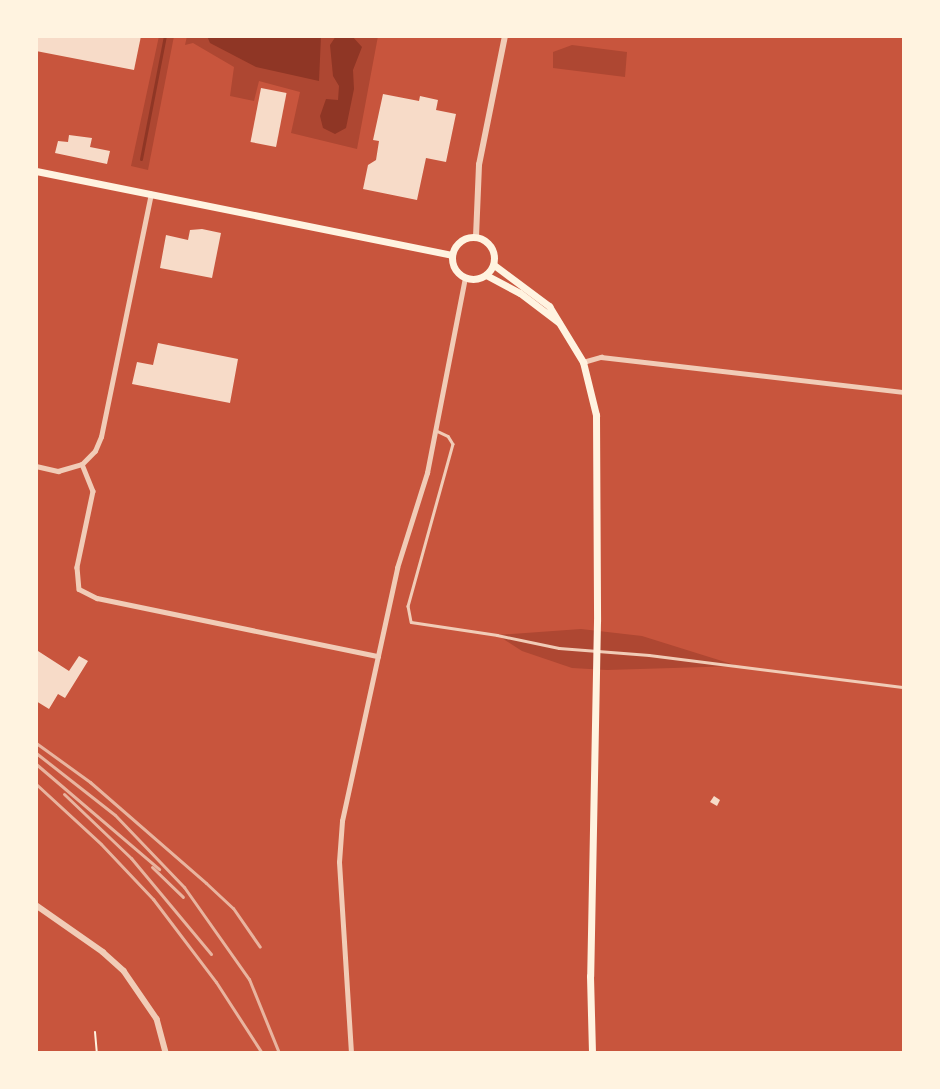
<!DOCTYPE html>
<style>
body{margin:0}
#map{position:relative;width:940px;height:1089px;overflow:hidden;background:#c8553d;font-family:"Space Grotesk",sans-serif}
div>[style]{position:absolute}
.green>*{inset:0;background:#ae4732}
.water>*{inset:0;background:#8f3625}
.stream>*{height:3px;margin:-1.5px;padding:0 1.5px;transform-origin:1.5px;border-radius:1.5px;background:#8f3625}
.building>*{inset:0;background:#f7dbc8;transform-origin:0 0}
.path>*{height:2px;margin:-1px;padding:0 1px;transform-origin:1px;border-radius:1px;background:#fff3e0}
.service>*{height:2.5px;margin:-1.25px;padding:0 1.25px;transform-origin:1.25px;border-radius:1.25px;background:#f1ccb7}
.minor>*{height:4.5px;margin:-2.25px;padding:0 2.25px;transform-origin:2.25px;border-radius:2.25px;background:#f1ccb7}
.tertiary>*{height:5.5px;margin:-2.75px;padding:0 2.75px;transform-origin:2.75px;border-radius:2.75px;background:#f1ccb7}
.secondary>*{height:7px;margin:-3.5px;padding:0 3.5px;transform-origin:3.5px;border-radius:3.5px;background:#fff3e0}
.secondary>.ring{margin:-3.5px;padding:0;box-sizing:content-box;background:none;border:7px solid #fff3e0;border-radius:50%}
.rail>*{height:3px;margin:-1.5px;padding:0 1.5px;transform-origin:1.5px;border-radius:1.5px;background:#e9b49f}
span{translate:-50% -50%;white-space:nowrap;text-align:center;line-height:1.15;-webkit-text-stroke:5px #fff3e0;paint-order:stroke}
.frame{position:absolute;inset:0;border:38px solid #fff3e0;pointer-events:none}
</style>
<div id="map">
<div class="green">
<div style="clip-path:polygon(159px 36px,174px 36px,148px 170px,131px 166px)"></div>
<div style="clip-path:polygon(187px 36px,378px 36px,357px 149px,291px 133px,300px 92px,259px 81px,254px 101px,230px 96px,234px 67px,193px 43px,185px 45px)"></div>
<div style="clip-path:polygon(572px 45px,627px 52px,625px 77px,553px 68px,553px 52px)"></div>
<div style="clip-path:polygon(581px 629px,642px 636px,738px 666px,607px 670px,572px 668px,522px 651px,497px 635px)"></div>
</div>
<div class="water">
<div style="clip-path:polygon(207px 36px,321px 36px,319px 81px,256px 67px,210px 43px)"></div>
<div style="clip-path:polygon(336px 36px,352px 36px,362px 47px,353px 70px,354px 89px,346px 128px,335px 134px,323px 128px,320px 116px,326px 99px,338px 100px,339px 86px,333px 76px,330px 45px)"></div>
</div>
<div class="stream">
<div style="left:141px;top:159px;width:125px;rotate:-79deg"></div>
</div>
<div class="building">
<div style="clip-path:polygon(36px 36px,141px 36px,134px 70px,36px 51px)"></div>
<div style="left:261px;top:88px;width:26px;height:55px;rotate:11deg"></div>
<div style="clip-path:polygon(383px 94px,419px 101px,420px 96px,438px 100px,436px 110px,456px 114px,446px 162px,426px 158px,417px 200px,363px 189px,368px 165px,376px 160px,379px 141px,373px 140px)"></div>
<div style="clip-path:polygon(69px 135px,92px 138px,90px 147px,110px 151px,107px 164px,55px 153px,58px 141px,68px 142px)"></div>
<div style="clip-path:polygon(202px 229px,221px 233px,212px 278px,160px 268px,166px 235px,188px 240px,190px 230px)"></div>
<div style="clip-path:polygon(158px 343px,238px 359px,230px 403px,132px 384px,137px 362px,153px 365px)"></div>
<div style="clip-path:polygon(38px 651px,69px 671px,79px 656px,88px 661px,65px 698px,58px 694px,49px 709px,36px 701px)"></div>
<div style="clip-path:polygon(714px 796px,720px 800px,717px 806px,710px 802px)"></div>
</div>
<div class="path">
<div style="left:95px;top:1032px;width:21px;rotate:85deg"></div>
</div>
<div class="service">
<div style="left:435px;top:430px;width:14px;rotate:25deg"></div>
<div style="left:448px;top:436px;width:9px;rotate:58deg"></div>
<div style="left:453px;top:444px;width:168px;rotate:105.5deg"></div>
<div style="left:408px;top:606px;width:16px;rotate:79deg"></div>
<div style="left:411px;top:622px;width:87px;rotate:8.6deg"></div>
<div style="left:497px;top:635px;width:63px;rotate:11.8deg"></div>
<div style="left:559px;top:648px;width:90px;rotate:4.4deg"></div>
<div style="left:649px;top:655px;width:257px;rotate:7.2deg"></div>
</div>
<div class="minor">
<div style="left:583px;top:362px;width:19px;rotate:-16deg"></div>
<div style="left:601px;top:357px;width:305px;rotate:6.6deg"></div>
<div style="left:82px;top:464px;width:29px;rotate:68deg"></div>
<div style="left:93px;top:491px;width:78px;rotate:101.9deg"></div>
<div style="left:77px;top:567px;width:22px;rotate:85deg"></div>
<div style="left:79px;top:589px;width:20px;rotate:27deg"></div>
<div style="left:97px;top:598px;width:287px;rotate:11.7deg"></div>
<div style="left:36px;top:466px;width:23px;rotate:13deg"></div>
<div style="left:58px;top:471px;width:25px;rotate:-16deg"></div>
<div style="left:82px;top:464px;width:18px;rotate:-45deg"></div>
<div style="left:95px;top:451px;width:15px;rotate:-67deg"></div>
<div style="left:101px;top:437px;width:248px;rotate:-78.4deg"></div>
<div style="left:351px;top:1053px;width:191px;rotate:-93.6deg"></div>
<div style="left:339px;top:862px;width:41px;rotate:-85.8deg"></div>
<div style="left:342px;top:821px;width:259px;rotate:-77.7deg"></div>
<div style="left:397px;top:568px;width:100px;rotate:-72.5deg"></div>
<div style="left:427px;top:473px;width:199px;rotate:-79deg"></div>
</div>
<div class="tertiary">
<div style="left:476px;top:237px;width:72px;rotate:-87.6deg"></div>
<div style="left:479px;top:165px;width:132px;rotate:-78.6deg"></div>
<div style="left:36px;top:905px;width:82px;rotate:35deg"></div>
<div style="left:103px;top:952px;width:28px;rotate:42deg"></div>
<div style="left:124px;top:971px;width:58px;rotate:55.5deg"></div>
<div style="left:157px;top:1019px;width:35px;rotate:75deg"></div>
</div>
<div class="secondary">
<div style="left:36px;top:171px;width:424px;rotate:11.4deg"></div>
<div class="ring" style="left:452px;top:237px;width:35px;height:35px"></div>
<div style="left:494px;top:265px;width:69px;rotate:36.7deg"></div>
<div style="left:549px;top:306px;width:66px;rotate:58.7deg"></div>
<div style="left:583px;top:362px;width:55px;rotate:76.2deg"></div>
<div style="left:596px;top:415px;width:206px;rotate:89.7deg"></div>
<div style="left:597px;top:621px;width:355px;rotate:91.1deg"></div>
<div style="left:590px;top:976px;width:77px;rotate:88.5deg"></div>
<div style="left:486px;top:275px;width:38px;rotate:28deg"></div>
<div style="left:520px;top:293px;width:48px;rotate:37.3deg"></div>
</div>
<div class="rail">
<div style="left:36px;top:743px;width:67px;rotate:35.8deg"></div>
<div style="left:90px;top:782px;width:154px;rotate:41deg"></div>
<div style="left:206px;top:883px;width:37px;rotate:43deg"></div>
<div style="left:233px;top:908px;width:47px;rotate:55.3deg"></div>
<div style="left:36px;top:753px;width:100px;rotate:38.1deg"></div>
<div style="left:115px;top:815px;width:100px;rotate:46.2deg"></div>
<div style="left:184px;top:887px;width:113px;rotate:54.8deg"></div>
<div style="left:249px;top:979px;width:80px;rotate:67.9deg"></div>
<div style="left:36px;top:764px;width:162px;rotate:40.5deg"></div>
<div style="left:36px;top:784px;width:88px;rotate:42.7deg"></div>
<div style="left:101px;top:844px;width:76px;rotate:46.6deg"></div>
<div style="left:153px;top:899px;width:104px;rotate:52.8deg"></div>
<div style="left:216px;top:982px;width:85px;rotate:57.1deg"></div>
<div style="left:64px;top:794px;width:93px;rotate:43.7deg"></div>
<div style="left:131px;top:858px;width:125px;rotate:50.2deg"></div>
<div style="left:152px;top:867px;width:43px;rotate:44.1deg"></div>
</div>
<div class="frame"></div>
</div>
